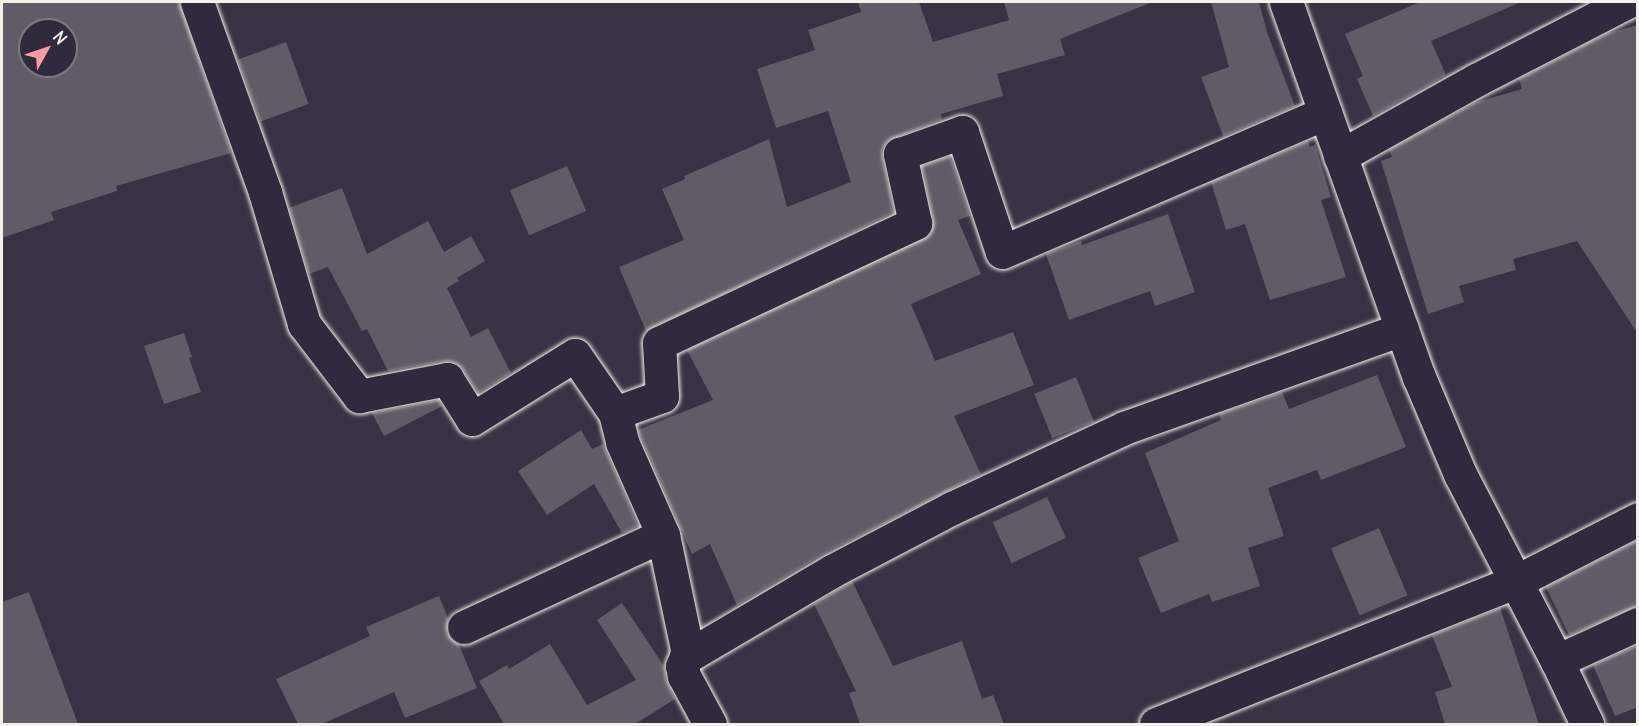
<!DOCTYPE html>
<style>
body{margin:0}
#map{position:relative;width:1639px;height:726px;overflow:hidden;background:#373244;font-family:Delius,sans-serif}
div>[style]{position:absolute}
.building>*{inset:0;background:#5f5c67;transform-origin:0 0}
.roads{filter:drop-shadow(0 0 2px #f4f1e8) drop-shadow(0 0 2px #f4f1e8)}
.street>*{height:33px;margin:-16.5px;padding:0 16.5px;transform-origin:16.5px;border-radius:16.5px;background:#2f2a3d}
.secondary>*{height:33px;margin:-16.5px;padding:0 16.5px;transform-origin:16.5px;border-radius:16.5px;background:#2f2a3d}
span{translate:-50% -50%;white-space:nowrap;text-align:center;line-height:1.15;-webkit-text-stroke:4.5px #2f2a3d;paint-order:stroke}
.frame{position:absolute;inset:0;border:3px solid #f4f1e8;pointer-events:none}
.north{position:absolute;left:18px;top:18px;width:60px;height:60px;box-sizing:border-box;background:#2f2a3d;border:2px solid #7e7a81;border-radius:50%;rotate:50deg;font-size:16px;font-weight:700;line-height:24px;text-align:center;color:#f4f1e8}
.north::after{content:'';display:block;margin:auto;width:21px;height:27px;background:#ff9aa2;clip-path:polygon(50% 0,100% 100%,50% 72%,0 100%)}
</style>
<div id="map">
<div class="building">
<div style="clip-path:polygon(evenodd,2px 2px,179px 2px,231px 153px,116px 186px,117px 191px,51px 212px,54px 220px,2px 238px,2px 2px,30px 30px,66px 30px,66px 66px,30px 66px,30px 30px)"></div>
<div style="clip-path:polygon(858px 2px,919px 2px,933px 42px,1009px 20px,1004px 2px,1150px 3px,1060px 39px,1065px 55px,997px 74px,1003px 96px,941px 114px,942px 119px,887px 141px,882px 149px,882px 157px,894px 212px,646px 331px,619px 267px,684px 240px,662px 189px,685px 179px,684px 176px,769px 139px,787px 207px,851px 182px,828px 111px,776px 128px,757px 69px,815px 50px,808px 30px,861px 12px)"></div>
<div style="clip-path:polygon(1211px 2px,1259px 2px,1267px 32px,1295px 106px,1223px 136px,1201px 77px,1229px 67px)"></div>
<div style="clip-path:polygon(1420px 2px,1521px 2px,1431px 41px,1446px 75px,1373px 116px,1357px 79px,1363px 76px,1345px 34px)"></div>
<div style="clip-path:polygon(1638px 25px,1638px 334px,1577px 241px,1513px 259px,1516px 270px,1459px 286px,1464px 302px,1428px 314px,1381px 161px,1392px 157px,1389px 150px,1474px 103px,1522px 89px,1519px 79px,1605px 34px)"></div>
<div style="left:286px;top:42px;width:66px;height:51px;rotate:70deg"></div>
<div style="clip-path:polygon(1308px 141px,1310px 147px,1315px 145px,1331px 197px,1321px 200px,1346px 277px,1270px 300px,1245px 224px,1226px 230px,1211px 182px)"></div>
<div style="clip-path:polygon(950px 156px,970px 216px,958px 220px,981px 274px,911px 304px,935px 361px,1013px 332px,1034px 385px,954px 416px,981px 474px,823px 554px,737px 605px,710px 544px,692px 554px,638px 430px,713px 400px,687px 350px,929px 235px,933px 220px,922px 166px)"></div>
<div style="left:567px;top:166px;width:49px;height:62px;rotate:67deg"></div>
<div style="clip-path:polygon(342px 188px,367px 254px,428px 221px,444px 252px,471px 236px,485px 261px,457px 278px,459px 281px,447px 288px,471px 337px,488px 328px,511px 373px,478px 393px,463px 369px,454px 362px,443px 361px,388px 371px,367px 329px,362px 331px,328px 267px,309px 274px,289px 208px)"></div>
<div style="clip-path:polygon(1168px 214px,1195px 292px,1155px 306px,1150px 291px,1069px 320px,1046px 254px,1081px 241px,1082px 245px)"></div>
<div style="clip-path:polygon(184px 333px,192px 357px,189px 358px,201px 392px,164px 404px,144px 346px)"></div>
<div style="clip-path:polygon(1377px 375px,1406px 447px,1321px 480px,1317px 470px,1268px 488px,1284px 536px,1248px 548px,1260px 586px,1212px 602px,1209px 594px,1161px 613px,1138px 558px,1179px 541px,1145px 453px,1221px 420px,1219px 414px,1282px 392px,1289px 409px)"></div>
<div style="left:1076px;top:377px;width:48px;height:45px;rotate:68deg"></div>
<div style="clip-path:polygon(438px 400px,442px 406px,384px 436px,372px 413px)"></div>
<div style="clip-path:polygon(581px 430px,592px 449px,603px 444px,638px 526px,622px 533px,594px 484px,547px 515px,518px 471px)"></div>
<div style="left:1047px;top:497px;width:45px;height:60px;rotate:65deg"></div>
<div style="left:1379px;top:528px;width:73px;height:52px;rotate:67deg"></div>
<div style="clip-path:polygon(1638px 540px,1638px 606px,1569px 635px,1546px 587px)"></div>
<div style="clip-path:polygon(852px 581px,893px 666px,962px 641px,982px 699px,993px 695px,1004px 724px,860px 724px,849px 693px,856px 691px,814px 604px)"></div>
<div style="clip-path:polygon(29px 592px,78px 724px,2px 724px,2px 602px)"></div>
<div style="clip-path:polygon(439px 596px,448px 618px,447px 634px,459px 645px,477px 688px,405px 718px,394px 692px,322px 724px,298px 724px,276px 679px,370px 636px,366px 627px)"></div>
<div style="clip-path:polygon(622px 603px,664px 666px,666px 680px,675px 699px,635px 724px,504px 724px,479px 681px,507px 665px,509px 669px,550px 644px,587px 705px,636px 680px,597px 620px)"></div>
<div style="clip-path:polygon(1500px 608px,1539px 724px,1445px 724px,1435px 692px,1452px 687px,1432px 635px)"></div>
<div style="clip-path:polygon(1638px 645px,1638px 707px,1615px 716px,1593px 665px)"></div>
</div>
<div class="roads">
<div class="street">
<div style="left:197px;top:2px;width:202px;rotate:70.3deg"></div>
<div style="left:265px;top:192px;width:138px;rotate:73.5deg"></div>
<div style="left:304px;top:324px;width:91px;rotate:52.6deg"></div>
<div style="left:359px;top:396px;width:90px;rotate:-10.9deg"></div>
<div style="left:447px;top:379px;width:47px;rotate:58deg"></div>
<div style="left:472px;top:419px;width:121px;rotate:-31.9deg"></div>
<div style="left:575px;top:355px;width:70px;rotate:55.4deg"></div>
<div style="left:615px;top:413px;width:30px;rotate:76deg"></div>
<div style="left:622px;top:442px;width:102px;rotate:66.2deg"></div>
<div style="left:663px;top:535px;width:116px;rotate:78.1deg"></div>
<div style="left:687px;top:649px;width:8px;rotate:97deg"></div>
<div style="left:1340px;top:156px;width:156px;rotate:-29.2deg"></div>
<div style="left:1476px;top:80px;width:170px;rotate:-27.3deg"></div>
<div style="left:615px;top:413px;width:50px;rotate:-19.9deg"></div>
<div style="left:662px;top:396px;width:53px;rotate:-93.2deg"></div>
<div style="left:659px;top:343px;width:283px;rotate:-25.1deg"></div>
<div style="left:915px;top:223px;width:71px;rotate:-102.3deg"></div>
<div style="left:900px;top:154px;width:66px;rotate:-19.5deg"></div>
<div style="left:962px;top:132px;width:126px;rotate:71.6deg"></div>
<div style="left:1002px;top:252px;width:352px;rotate:-23.3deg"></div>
<div style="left:464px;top:627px;width:219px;rotate:-24.8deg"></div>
<div style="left:1557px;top:661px;width:89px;rotate:-24.6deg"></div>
<div style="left:710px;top:724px;width:55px;rotate:-118.4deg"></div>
<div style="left:684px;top:676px;width:10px;rotate:-101deg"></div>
<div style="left:682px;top:666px;width:10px;rotate:-66deg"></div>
<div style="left:686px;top:657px;width:169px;rotate:-30.5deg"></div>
<div style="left:832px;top:571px;width:136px;rotate:-27.7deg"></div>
<div style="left:952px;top:508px;width:190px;rotate:-24.9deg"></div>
<div style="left:1124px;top:428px;width:295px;rotate:-19.6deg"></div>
<div style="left:1156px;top:724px;width:386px;rotate:-21.6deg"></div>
<div style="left:1515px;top:582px;width:138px;rotate:-27.1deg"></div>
</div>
<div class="secondary">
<div style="left:1286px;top:2px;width:398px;rotate:70.5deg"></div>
<div style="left:1419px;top:377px;width:105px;rotate:67.1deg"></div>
<div style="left:1460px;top:474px;width:211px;rotate:62.6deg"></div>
<div style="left:1557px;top:661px;width:70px;rotate:64.5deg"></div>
</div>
</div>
<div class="frame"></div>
<div class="north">N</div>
</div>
